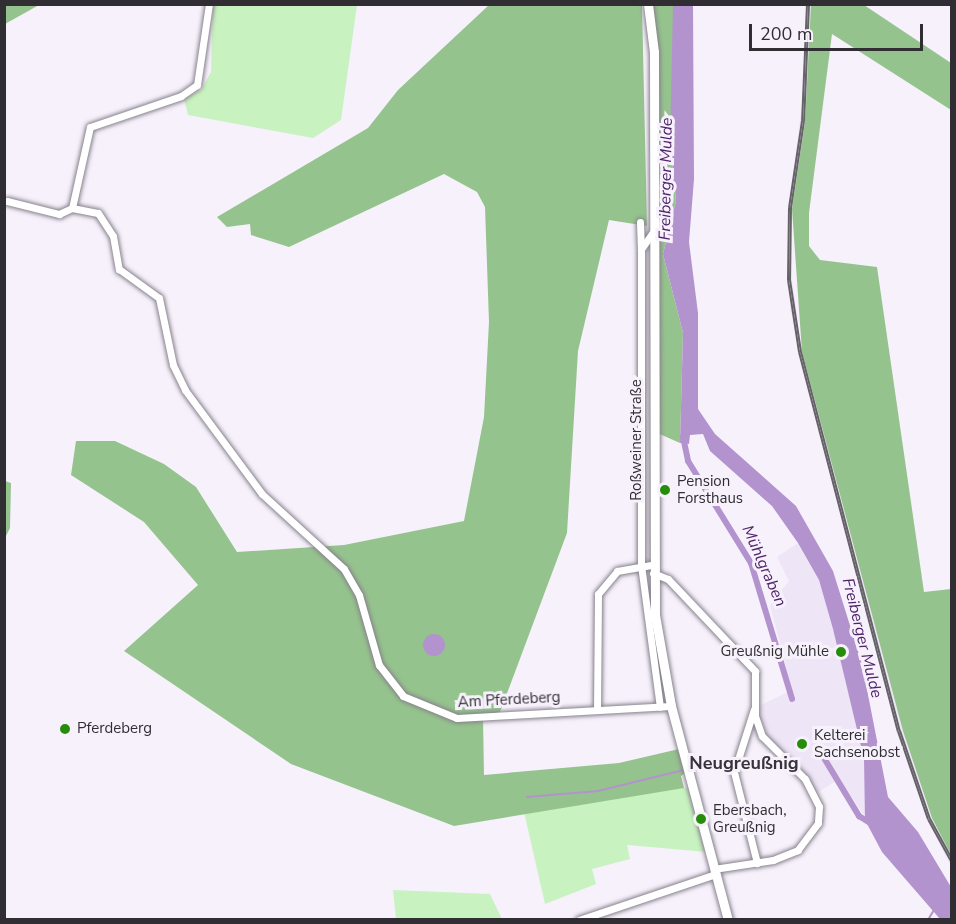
<!DOCTYPE html>
<meta charset="utf-8">
<style>
body{margin:0}
#map{position:relative;width:956px;height:924px;overflow:hidden;background:#f7f1fc;font-family:"Nunito Sans",sans-serif}
div>[style]{position:absolute}
.built>*{inset:0;background:#eee5f7}
.green>*{inset:0;background:#c8f2c0}
.forest>*{inset:0;background:#95c38d}
.water>*{inset:0;background:#b393cd}
.round{border-radius:50%}
.stream>*{height:1.5px;margin:-0.75px;padding:0 0.75px;transform-origin:0.75px;border-radius:0.75px;background:#b393cd}
.canal>*{height:6px;margin:-3px;padding:0 3px;transform-origin:3px;border-radius:3px;background:#b393cd}
.roads{filter:drop-shadow(0 0 2px #87828c) drop-shadow(0 0 2px #87828c)}
.minor>*{height:7px;margin:-3.5px;padding:0 3.5px;transform-origin:3.5px;border-radius:3.5px;background:#fff}
.secondary>*{height:9px;margin:-4.5px;padding:0 4.5px;transform-origin:4.5px;border-radius:4.5px;background:#fff}
.rail>*{height:4px;margin-top:-2px;transform-origin:0;background:repeating-linear-gradient(90deg,#f7f1fc 0 4.5px,#656268 0 9px);box-sizing:border-box;border-block:2px solid #656268}
.dots>*{width:16px;height:16px;translate:-50% -50%;box-sizing:border-box;border:3px solid #f7f1fc;border-radius:50%}
span{translate:-50% -50%;white-space:nowrap;text-align:center;line-height:1.15;-webkit-text-stroke:6px #f7f1fc;paint-order:stroke}
.street-label{font-size:15px;color:#302e32}
.poi-label{font-size:15px;color:#302e32}
.left{translate:0 -50%;text-align:left}
.right{translate:-100% -50%;text-align:right}
.water-label{font-size:16px;color:#4e2469;font-style:italic}
.quarter-label{font-size:18px;color:#37333b;font-weight:700}
.frame{position:absolute;inset:0;border:6px solid #302e32;pointer-events:none}
.scale{position:absolute;left:749px;top:24px;width:174px;height:27px;box-sizing:border-box;border:3px solid #302e32;border-top:0;padding-left:8px;font-size:18px;line-height:21px;white-space:nowrap;color:#302e32;-webkit-text-stroke:4px #f7f1fc;paint-order:stroke}
</style>
<div id="map">
<div class="built">
<div style="clip-path:polygon(806px 5px,811px 5px,812px 41px,792px 209px,792px 280px,802px 352px,903px 731px,932px 818px,951px 855px,951px 867px,927px 819px,897px 733px,790px 309px,789px 208px,806px 71px)"></div>
<div style="clip-path:polygon(798px 543px,819px 580px,833px 629px,864px 759px,866px 818px,839px 779px,817px 793px,763px 735px,758px 717px,757px 707px,792px 690px,770px 605px,789px 581px,777px 557px)"></div>
</div>
<div class="green">
<div style="clip-path:polygon(213px 5px,357px 5px,341px 120px,313px 138px,188px 115px,184px 99px,201px 90px,211px 72px)"></div>
<div style="clip-path:polygon(689px 787px,707px 852px,627px 845px,630px 859px,592px 869px,596px 884px,545px 904px,524px 812px)"></div>
<div style="clip-path:polygon(393px 890px,490px 894px,502px 919px,396px 919px)"></div>
</div>
<div class="forest">
<div style="clip-path:polygon(5px 4px,39px 4px,39px 5px,5px 24px)"></div>
<div style="clip-path:polygon(489px 5px,642px 5px,647px 226px,609px 220px,578px 351px,567px 533px,500px 712px,483px 717px,484px 775px,619px 763px,679px 749px,685px 773px,681px 776px,684px 788px,454px 826px,291px 764px,124px 651px,198px 585px,144px 522px,71px 475px,76px 441px,115px 441px,164px 464px,196px 487px,237px 552px,344px 545px,464px 521px,484px 417px,489px 322px,485px 207px,477px 192px,444px 174px,289px 247px,251px 235px,250px 224px,227px 227px,217px 217px,368px 128px,398px 90px)"></div>
<div style="clip-path:polygon(651px 5px,673px 5px,675px 11px,670px 139px,676px 201px,663px 254px,683px 333px,680px 443px,655px 432px)"></div>
<div style="clip-path:polygon(811px 5px,864px 5px,951px 63px,951px 110px,832px 34px,809px 213px,809px 246px,820px 260px,877px 267px,924px 592px,951px 589px,951px 855px,932px 818px,903px 731px,802px 352px,792px 209px,805px 122px)"></div>
<div style="clip-path:polygon(5px 481px,11px 483px,10px 528px,5px 538px)"></div>
</div>
<div class="water">
<div style="clip-path:polygon(673px 5px,693px 5px,694px 179px,689px 242px,698px 313px,698px 409px,715px 434px,796px 506px,833px 571px,862px 664px,888px 797px,918px 832px,951px 887px,951px 919px,940px 919px,882px 852px,865px 820px,864px 759px,833px 629px,819px 580px,798px 543px,772px 506px,710px 451px,703px 434px,690px 435px,689px 444px,680px 443px,683px 333px,663px 254px,676px 201px,670px 139px)"></div>
<div class="round" style="left:423px;top:634px;width:22px;height:22px"></div>
</div>
<div class="stream">
<div style="left:692px;top:769px;width:22px;rotate:-8deg"></div>
<div style="left:527px;top:797px;width:71px;rotate:-4.8deg"></div>
<div style="left:598px;top:791px;width:89px;rotate:-13.7deg"></div>
<div style="left:928px;top:920px;width:12px;rotate:-59deg"></div>
</div>
<div class="canal">
<div style="left:683px;top:437px;width:25px;rotate:78deg"></div>
<div style="left:688px;top:461px;width:120px;rotate:58.3deg"></div>
<div style="left:751px;top:563px;width:142px;rotate:73.2deg"></div>
<div style="left:821px;top:753px;width:74px;rotate:58.9deg"></div>
<div style="left:859px;top:816px;width:15px;rotate:32deg"></div>
</div>
<div class="roads">
<div class="minor">
<div style="left:7px;top:201px;width:54px;rotate:14deg"></div>
<div style="left:59px;top:214px;width:14px;rotate:-25deg"></div>
<div style="left:72px;top:208px;width:26px;rotate:11deg"></div>
<div style="left:98px;top:213px;width:27px;rotate:57deg"></div>
<div style="left:113px;top:236px;width:34px;rotate:80deg"></div>
<div style="left:119px;top:269px;width:49px;rotate:35.9deg"></div>
<div style="left:159px;top:298px;width:68px;rotate:78.2deg"></div>
<div style="left:173px;top:365px;width:28px;rotate:64deg"></div>
<div style="left:185px;top:390px;width:129px;rotate:53.5deg"></div>
<div style="left:262px;top:494px;width:111px;rotate:42.4deg"></div>
<div style="left:344px;top:569px;width:30px;rotate:60deg"></div>
<div style="left:359px;top:595px;width:73px;rotate:74.1deg"></div>
<div style="left:379px;top:665px;width:39px;rotate:52deg"></div>
<div style="left:403px;top:696px;width:58px;rotate:22.2deg"></div>
<div style="left:457px;top:718px;width:214px;rotate:-3.2deg"></div>
<div style="left:72px;top:208px;width:83px;rotate:-77.5deg"></div>
<div style="left:90px;top:127px;width:96px;rotate:-18.8deg"></div>
<div style="left:181px;top:96px;width:19px;rotate:-35deg"></div>
<div style="left:197px;top:85px;width:82px;rotate:-81.6deg"></div>
<div style="left:640px;top:222px;width:24px;rotate:88deg"></div>
<div style="left:653px;top:232px;width:21px;rotate:125deg"></div>
<div style="left:641px;top:249px;width:316px;rotate:90deg"></div>
<div style="left:641px;top:565px;width:143px;rotate:82.4deg"></div>
<div style="left:653px;top:573px;width:16px;rotate:22deg"></div>
<div style="left:668px;top:579px;width:127px;rotate:46.6deg"></div>
<div style="left:755px;top:671px;width:45px;rotate:90deg"></div>
<div style="left:755px;top:716px;width:21px;rotate:71deg"></div>
<div style="left:762px;top:736px;width:61px;rotate:45deg"></div>
<div style="left:805px;top:779px;width:31px;rotate:63deg"></div>
<div style="left:819px;top:807px;width:16px;rotate:94deg"></div>
<div style="left:818px;top:823px;width:34px;rotate:127deg"></div>
<div style="left:798px;top:850px;width:27px;rotate:158deg"></div>
<div style="left:773px;top:860px;width:60px;rotate:171.3deg"></div>
<div style="left:754px;top:709px;width:66px;rotate:107.6deg"></div>
<div style="left:734px;top:772px;width:94px;rotate:75.8deg"></div>
<div style="left:597px;top:710px;width:116px;rotate:-89.5deg"></div>
<div style="left:598px;top:594px;width:30px;rotate:-50deg"></div>
<div style="left:617px;top:571px;width:36px;rotate:-10deg"></div>
<div style="left:579px;top:920px;width:145px;rotate:-18.6deg"></div>
</div>
<div class="secondary">
<div style="left:648px;top:4px;width:48px;rotate:82.9deg"></div>
<div style="left:654px;top:52px;width:563px;rotate:89.9deg"></div>
<div style="left:655px;top:615px;width:92px;rotate:80deg"></div>
<div style="left:671px;top:706px;width:221px;rotate:75.1deg"></div>
</div>
</div>
<div class="rail">
<div style="left:808px;top:4px;width:117px;rotate:92.4deg"></div>
<div style="left:803px;top:121px;width:88px;rotate:98.5deg"></div>
<div style="left:790px;top:208px;width:72px;rotate:90.8deg"></div>
<div style="left:789px;top:280px;width:73px;rotate:81.3deg"></div>
<div style="left:800px;top:352px;width:392px;rotate:75.4deg"></div>
<div style="left:899px;top:731px;width:93px;rotate:71.2deg"></div>
<div style="left:929px;top:819px;width:48px;rotate:61.3deg"></div>
</div>
<div class="dots">
<div style="left:665px;top:490px;background:#258d0a"></div>
<div style="left:841px;top:652px;background:#258d0a"></div>
<div style="left:65px;top:729px;background:#258d0a"></div>
<div style="left:802px;top:744px;background:#258d0a"></div>
<div style="left:701px;top:819px;background:#258d0a"></div>
</div>
<div class="street-label">
<span style="left:637px;top:440px;rotate:-90deg">Roßweiner Straße</span>
<span style="left:509px;top:700px;rotate:-3deg">Am Pferdeberg</span>
</div>
<div class="poi-label">
<span class="left" style="left:677px;top:490px">Pension<br>Forsthaus</span>
<span class="right" style="left:829px;top:652px">Greußnig Mühle</span>
<span class="left" style="left:77px;top:729px">Pferdeberg</span>
<span class="left" style="left:814px;top:744px">Kelterei<br>Sachsenobst</span>
<span class="left" style="left:713px;top:819px">Ebersbach,<br>Greußnig</span>
</div>
<div class="water-label">
<span style="left:666px;top:179px;rotate:-89deg">Freiberger Mulde</span>
<span style="left:764px;top:566px;rotate:66deg">Mühlgraben</span>
<span style="left:862px;top:638px;rotate:76deg">Freiberger Mulde</span>
</div>
<div class="quarter-label">
<span style="left:744px;top:763px">Neugreußnig</span>
</div>
<div class="frame"></div>
<div class="scale">200 m</div>
</div>
